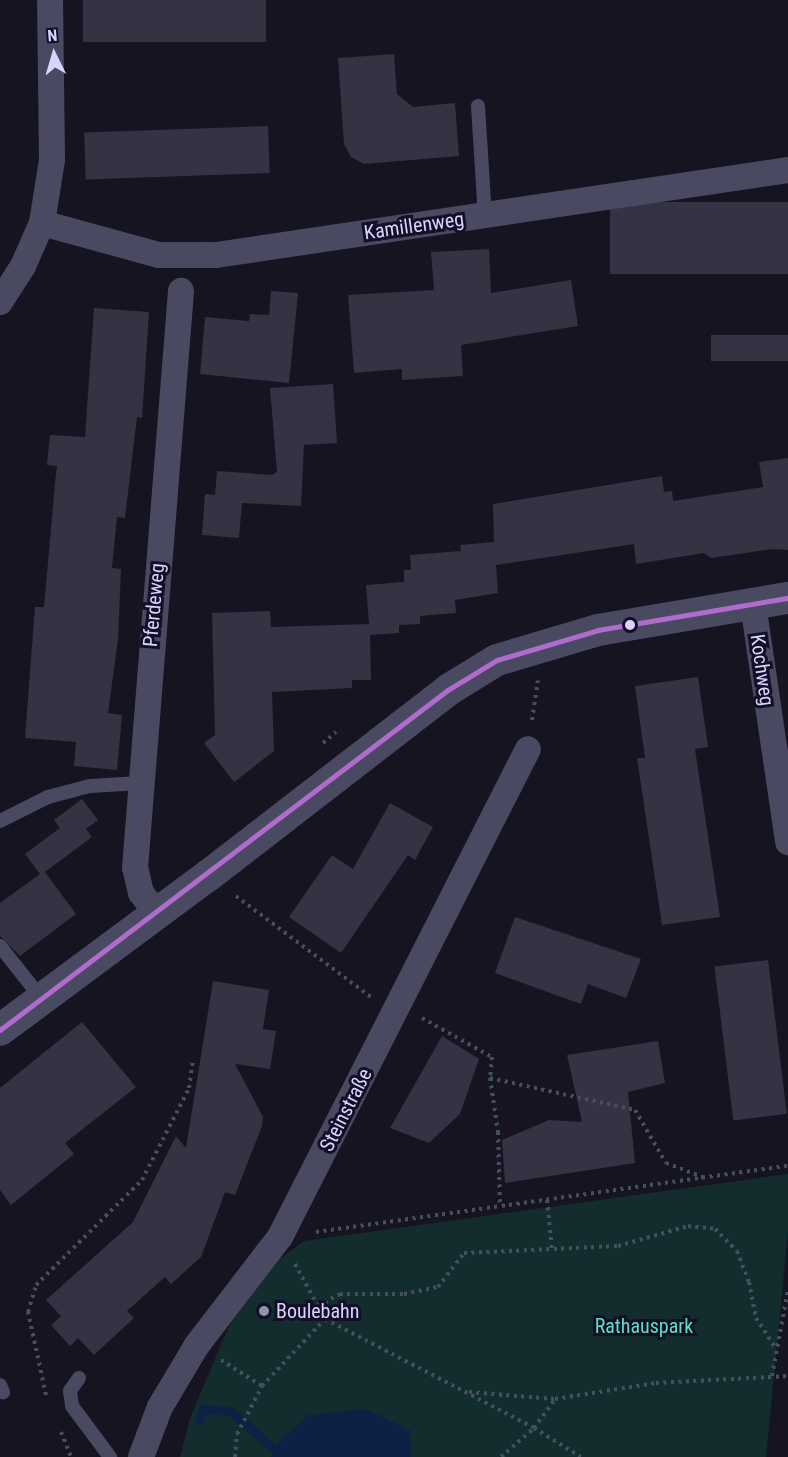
<!DOCTYPE html>
<meta charset="utf-8">
<style>
body{margin:0}
#map{position:relative;width:788px;height:1457px;overflow:hidden;background:#161421;font-family:"Roboto Condensed",sans-serif}
div>[style]{position:absolute}
.green>*{inset:0;background:#132c2d}
.water>*{inset:0;background:#0d2144}
.stream>*{height:9px;margin:-4.5px;padding:0 4.5px;transform-origin:4.5px;border-radius:4.5px;background:#0d2144}
.building>*{inset:0;background:#343243;transform-origin:0 0}
.path>*{height:4px;margin-top:-2px;transform-origin:0;background:repeating-linear-gradient(90deg,#44505f 0 3px,transparent 0 7.5px)}
.service>*{height:14px;margin:-7px;padding:0 7px;transform-origin:7px;border-radius:7px;background:#4a4962}
.minor>*{height:26px;margin:-13px;padding:0 13px;transform-origin:13px;border-radius:13px;background:#4a4962}
.tertiary>*{height:32px;margin:-16px;padding:0 16px;transform-origin:16px;border-radius:16px;background:#4a4962}
.bus-1>*{height:4.5px;margin:-2.25px;padding:0 2.25px;transform-origin:2.25px;border-radius:2.25px;background:#b06ccc}
.dots>*{width:16px;height:16px;translate:-50% -50%;box-sizing:border-box;border:3px solid #130f26;border-radius:50%}
span{translate:-50% -50%;white-space:nowrap;text-align:center;line-height:1.15;-webkit-text-stroke:6px #130f26;paint-order:stroke}
.street-label{font-size:20px;color:#d9d4ff}
.poi-label{font-size:20px;color:#d9d4ff}
.left{translate:0 -50%;text-align:left}
.park-label{font-size:20px;color:#5fe0c0}
.north{position:absolute;left:24px;top:24px;width:60px;height:60px;-webkit-text-stroke:4px #130f26;paint-order:stroke;rotate:355deg;font-size:16px;font-weight:700;line-height:24px;text-align:center;color:#d9d4ff}
.north::after{content:'';display:block;margin:auto;width:21px;height:27px;background:#d9d4ff;clip-path:polygon(50% 0,100% 100%,50% 72%,0 100%)}
</style>
<div id="map">
<div class="green">
<div style="clip-path:polygon(788px 1174px,788px 1232px,766px 1457px,180px 1457px,190px 1418px,228px 1328px,273px 1264px,304px 1241px)"></div>
</div>
<div class="water">
<div style="clip-path:polygon(366px 1409px,410px 1430px,411px 1457px,271px 1457px,273px 1448px,307px 1415px)"></div>
</div>
<div class="stream">
<div style="left:199px;top:1420px;width:12px;rotate:-70deg"></div>
<div style="left:203px;top:1409px;width:27px;rotate:4deg"></div>
<div style="left:230px;top:1411px;width:57px;rotate:40.7deg"></div>
</div>
<div class="building">
<div style="left:83px;top:0;width:183px;height:42px"></div>
<div style="clip-path:polygon(394px 54px,397px 94px,413px 107px,455px 103px,459px 156px,364px 164px,351px 157px,344px 144px,338px 58px)"></div>
<div style="left:268px;top:126px;width:47px;height:184px;rotate:88deg"></div>
<div style="left:788px;top:202px;width:72px;height:178px;rotate:90deg"></div>
<div style="clip-path:polygon(489px 249px,491px 293px,571px 280px,578px 326px,461px 345px,463px 376px,402px 380px,402px 369px,354px 373px,348px 295px,434px 290px,431px 252px)"></div>
<div style="clip-path:polygon(271px 291px,298px 293px,289px 383px,200px 374px,205px 317px,249px 321px,250px 314px,269px 315px)"></div>
<div style="clip-path:polygon(94px 308px,149px 312px,142px 418px,137px 417px,125px 518px,117px 517px,112px 568px,121px 569px,118px 640px,108px 713px,122px 715px,117px 770px,74px 766px,76px 742px,25px 738px,35px 607px,44px 607px,56px 473px,57px 466px,47px 465px,50px 435px,85px 437px)"></div>
<div style="left:788px;top:335px;width:26px;height:77px;rotate:90deg"></div>
<div style="clip-path:polygon(333px 384px,337px 443px,304px 445px,301px 506px,242px 503px,239px 538px,202px 535px,205px 494px,215px 495px,217px 471px,272px 475px,277px 472px,270px 388px)"></div>
<div style="clip-path:polygon(788px 458px,788px 550px,773px 549px,711px 558px,704px 553px,636px 564px,634px 544px,496px 565px,498px 593px,455px 600px,456px 613px,420px 616px,420px 624px,399px 625px,399px 633px,370px 635px,371px 680px,352px 680px,352px 688px,272px 692px,274px 751px,234px 782px,204px 743px,215px 735px,212px 613px,270px 611px,271px 627px,369px 624px,366px 585px,404px 582px,404px 570px,411px 570px,410px 555px,461px 551px,460px 545px,494px 542px,493px 504px,662px 476px,664px 492px,672px 491px,673px 501px,763px 487px,759px 462px)"></div>
<div style="clip-path:polygon(698px 677px,708px 747px,695px 749px,720px 917px,662px 925px,637px 758px,645px 758px,635px 686px)"></div>
<div style="clip-path:polygon(82px 799px,98px 820px,86px 829px,92px 837px,45px 872px,76px 914px,20px 956px,0 936px,0 903px,40px 874px,25px 854px,60px 828px,54px 820px)"></div>
<div style="clip-path:polygon(390px 803px,433px 827px,415px 860px,408px 855px,341px 953px,289px 917px,332px 855px,353px 869px)"></div>
<div style="clip-path:polygon(515px 917px,641px 959px,626px 998px,588px 984px,581px 1004px,495px 973px)"></div>
<div style="left:768px;top:960px;width:155px;height:54px;rotate:83deg"></div>
<div style="clip-path:polygon(213px 981px,269px 990px,263px 1029px,276px 1031px,270px 1069px,235px 1064px,263px 1117px,262px 1126px,235px 1195px,225px 1192px,201px 1257px,171px 1284px,165px 1277px,127px 1311px,134px 1318px,94px 1355px,78px 1338px,70px 1346px,51px 1325px,61px 1316px,46px 1300px,133px 1222px,176px 1136px,186px 1148px)"></div>
<div style="clip-path:polygon(82px 1022px,136px 1087px,65px 1143px,74px 1154px,11px 1205px,0 1190px,0 1088px)"></div>
<div style="clip-path:polygon(442px 1036px,479px 1059px,460px 1114px,429px 1143px,390px 1128px)"></div>
<div style="clip-path:polygon(658px 1041px,665px 1083px,628px 1092px,635px 1163px,505px 1183px,502px 1140px,549px 1120px,582px 1122px,567px 1055px)"></div>
</div>
<div class="path">
<div style="left:532px;top:720px;width:40px;rotate:-81.5deg"></div>
<div style="left:323px;top:743px;width:17px;rotate:-40deg"></div>
<div style="left:236px;top:896px;width:169px;rotate:36.8deg"></div>
<div style="left:422px;top:1018px;width:80px;rotate:29.1deg"></div>
<div style="left:492px;top:1057px;width:21px;rotate:95deg"></div>
<div style="left:490px;top:1078px;width:148px;rotate:12.4deg"></div>
<div style="left:635px;top:1110px;width:61px;rotate:59.7deg"></div>
<div style="left:666px;top:1163px;width:42px;rotate:21deg"></div>
<div style="left:490px;top:1078px;width:55px;rotate:81.6deg"></div>
<div style="left:498px;top:1132px;width:75px;rotate:88.5deg"></div>
<div style="left:547px;top:1200px;width:50px;rotate:84.3deg"></div>
<div style="left:316px;top:1232px;width:477px;rotate:-8deg"></div>
<div style="left:295px;top:1264px;width:63px;rotate:61.4deg"></div>
<div style="left:325px;top:1319px;width:236px;rotate:27.5deg"></div>
<div style="left:534px;top:1428px;width:55px;rotate:31.7deg"></div>
<div style="left:318px;top:1306px;width:25px;rotate:-29deg"></div>
<div style="left:340px;top:1294px;width:64px"></div>
<div style="left:404px;top:1294px;width:35px;rotate:-12deg"></div>
<div style="left:438px;top:1287px;width:43px;rotate:-52.6deg"></div>
<div style="left:464px;top:1253px;width:154px;rotate:-2.6deg"></div>
<div style="left:618px;top:1246px;width:73px;rotate:-15.9deg"></div>
<div style="left:688px;top:1226px;width:27px;rotate:6deg"></div>
<div style="left:715px;top:1229px;width:31px;rotate:45deg"></div>
<div style="left:737px;top:1251px;width:33px;rotate:69deg"></div>
<div style="left:749px;top:1282px;width:37px;rotate:79deg"></div>
<div style="left:756px;top:1318px;width:37px;rotate:57deg"></div>
<div style="left:221px;top:1360px;width:49px;rotate:32.4deg"></div>
<div style="left:262px;top:1386px;width:92px;rotate:-46.8deg"></div>
<div style="left:772px;top:1376px;width:87px;rotate:-79.5deg"></div>
<div style="left:469px;top:1392px;width:86px;rotate:4.7deg"></div>
<div style="left:555px;top:1399px;width:102px;rotate:-9deg"></div>
<div style="left:656px;top:1383px;width:132px;rotate:-3deg"></div>
<div style="left:46px;top:1395px;width:85px;rotate:-102.2deg"></div>
<div style="left:28px;top:1312px;width:28px;rotate:-73deg"></div>
<div style="left:36px;top:1285px;width:149px;rotate:-44.7deg"></div>
<div style="left:142px;top:1180px;width:103px;rotate:-62.9deg"></div>
<div style="left:189px;top:1088px;width:29px;rotate:-82deg"></div>
<div style="left:61px;top:1432px;width:27px;rotate:68deg"></div>
<div style="left:235px;top:1457px;width:23px;rotate:-85deg"></div>
<div style="left:237px;top:1434px;width:54px;rotate:-62.5deg"></div>
<div style="left:501px;top:1457px;width:44px;rotate:-41.3deg"></div>
<div style="left:534px;top:1428px;width:36px;rotate:-54deg"></div>
</div>
<div class="service">
<div style="left:478px;top:106px;width:110px;rotate:86.4deg"></div>
<div style="left:0;top:821px;width:54px;rotate:-26.6deg"></div>
<div style="left:48px;top:797px;width:43px;rotate:-14.7deg"></div>
<div style="left:90px;top:786px;width:50px;rotate:-3.4deg"></div>
<div style="left:0;top:946px;width:66px;rotate:51.7deg"></div>
<div style="left:79px;top:1378px;width:16px;rotate:125deg"></div>
<div style="left:70px;top:1391px;width:15px;rotate:82deg"></div>
<div style="left:72px;top:1406px;width:64px;rotate:53.3deg"></div>
<div style="left:0;top:1385px;width:8px;rotate:67deg"></div>
</div>
<div class="minor">
<div style="left:42px;top:223px;width:121px;rotate:15.3deg"></div>
<div style="left:159px;top:255px;width:57px"></div>
<div style="left:216px;top:255px;width:578px;rotate:-8.45deg"></div>
<div style="left:0;top:302px;width:43px;rotate:-57.4deg"></div>
<div style="left:23px;top:266px;width:47px;rotate:-66.2deg"></div>
<div style="left:42px;top:223px;width:64px;rotate:-81deg"></div>
<div style="left:52px;top:160px;width:160px;rotate:-90.7deg"></div>
<div style="left:753px;top:604px;width:241px;rotate:81.6deg"></div>
<div style="left:157px;top:914px;width:26px;rotate:-127deg"></div>
<div style="left:141px;top:893px;width:26px;rotate:-103deg"></div>
<div style="left:135px;top:868px;width:579px;rotate:-85.44deg"></div>
<div style="left:141px;top:1457px;width:53px;rotate:-69.2deg"></div>
<div style="left:160px;top:1407px;width:72px;rotate:-59.2deg"></div>
<div style="left:197px;top:1345px;width:136px;rotate:-52.5deg"></div>
<div style="left:280px;top:1237px;width:547px;rotate:-63.06deg"></div>
</div>
<div class="tertiary">
<div style="left:0;top:1030px;width:260px;rotate:-36.6deg"></div>
<div style="left:209px;top:875px;width:302px;rotate:-37.7deg"></div>
<div style="left:448px;top:690px;width:57px;rotate:-31.5deg"></div>
<div style="left:497px;top:660px;width:105px;rotate:-16.5deg"></div>
<div style="left:598px;top:630px;width:193px;rotate:-9.6deg"></div>
</div>
<div class="bus-1">
<div style="left:0;top:1030px;width:562px;rotate:-37.2deg"></div>
<div style="left:448px;top:690px;width:57px;rotate:-31.5deg"></div>
<div style="left:497px;top:660px;width:105px;rotate:-16.5deg"></div>
<div style="left:598px;top:630px;width:193px;rotate:-9.6deg"></div>
</div>
<div class="dots">
<div style="left:630px;top:625px;background:#d9d4ff"></div>
<div style="left:264px;top:1311px;background:#9591b1"></div>
</div>
<div class="street-label">
<span style="left:414px;top:226px;rotate:-8deg">Kamillenweg</span>
<span style="left:154px;top:605px;rotate:-85deg">Pferdeweg</span>
<span style="left:762px;top:670px;rotate:82deg">Kochweg</span>
<span style="left:346px;top:1110px;rotate:-63deg">Steinstraße</span>
</div>
<div class="poi-label">
<span class="left" style="left:276px;top:1311px">Boulebahn</span>
</div>
<div class="park-label">
<span style="left:644px;top:1326px">Rathauspark</span>
</div>
<div class="north">N</div>
</div>
